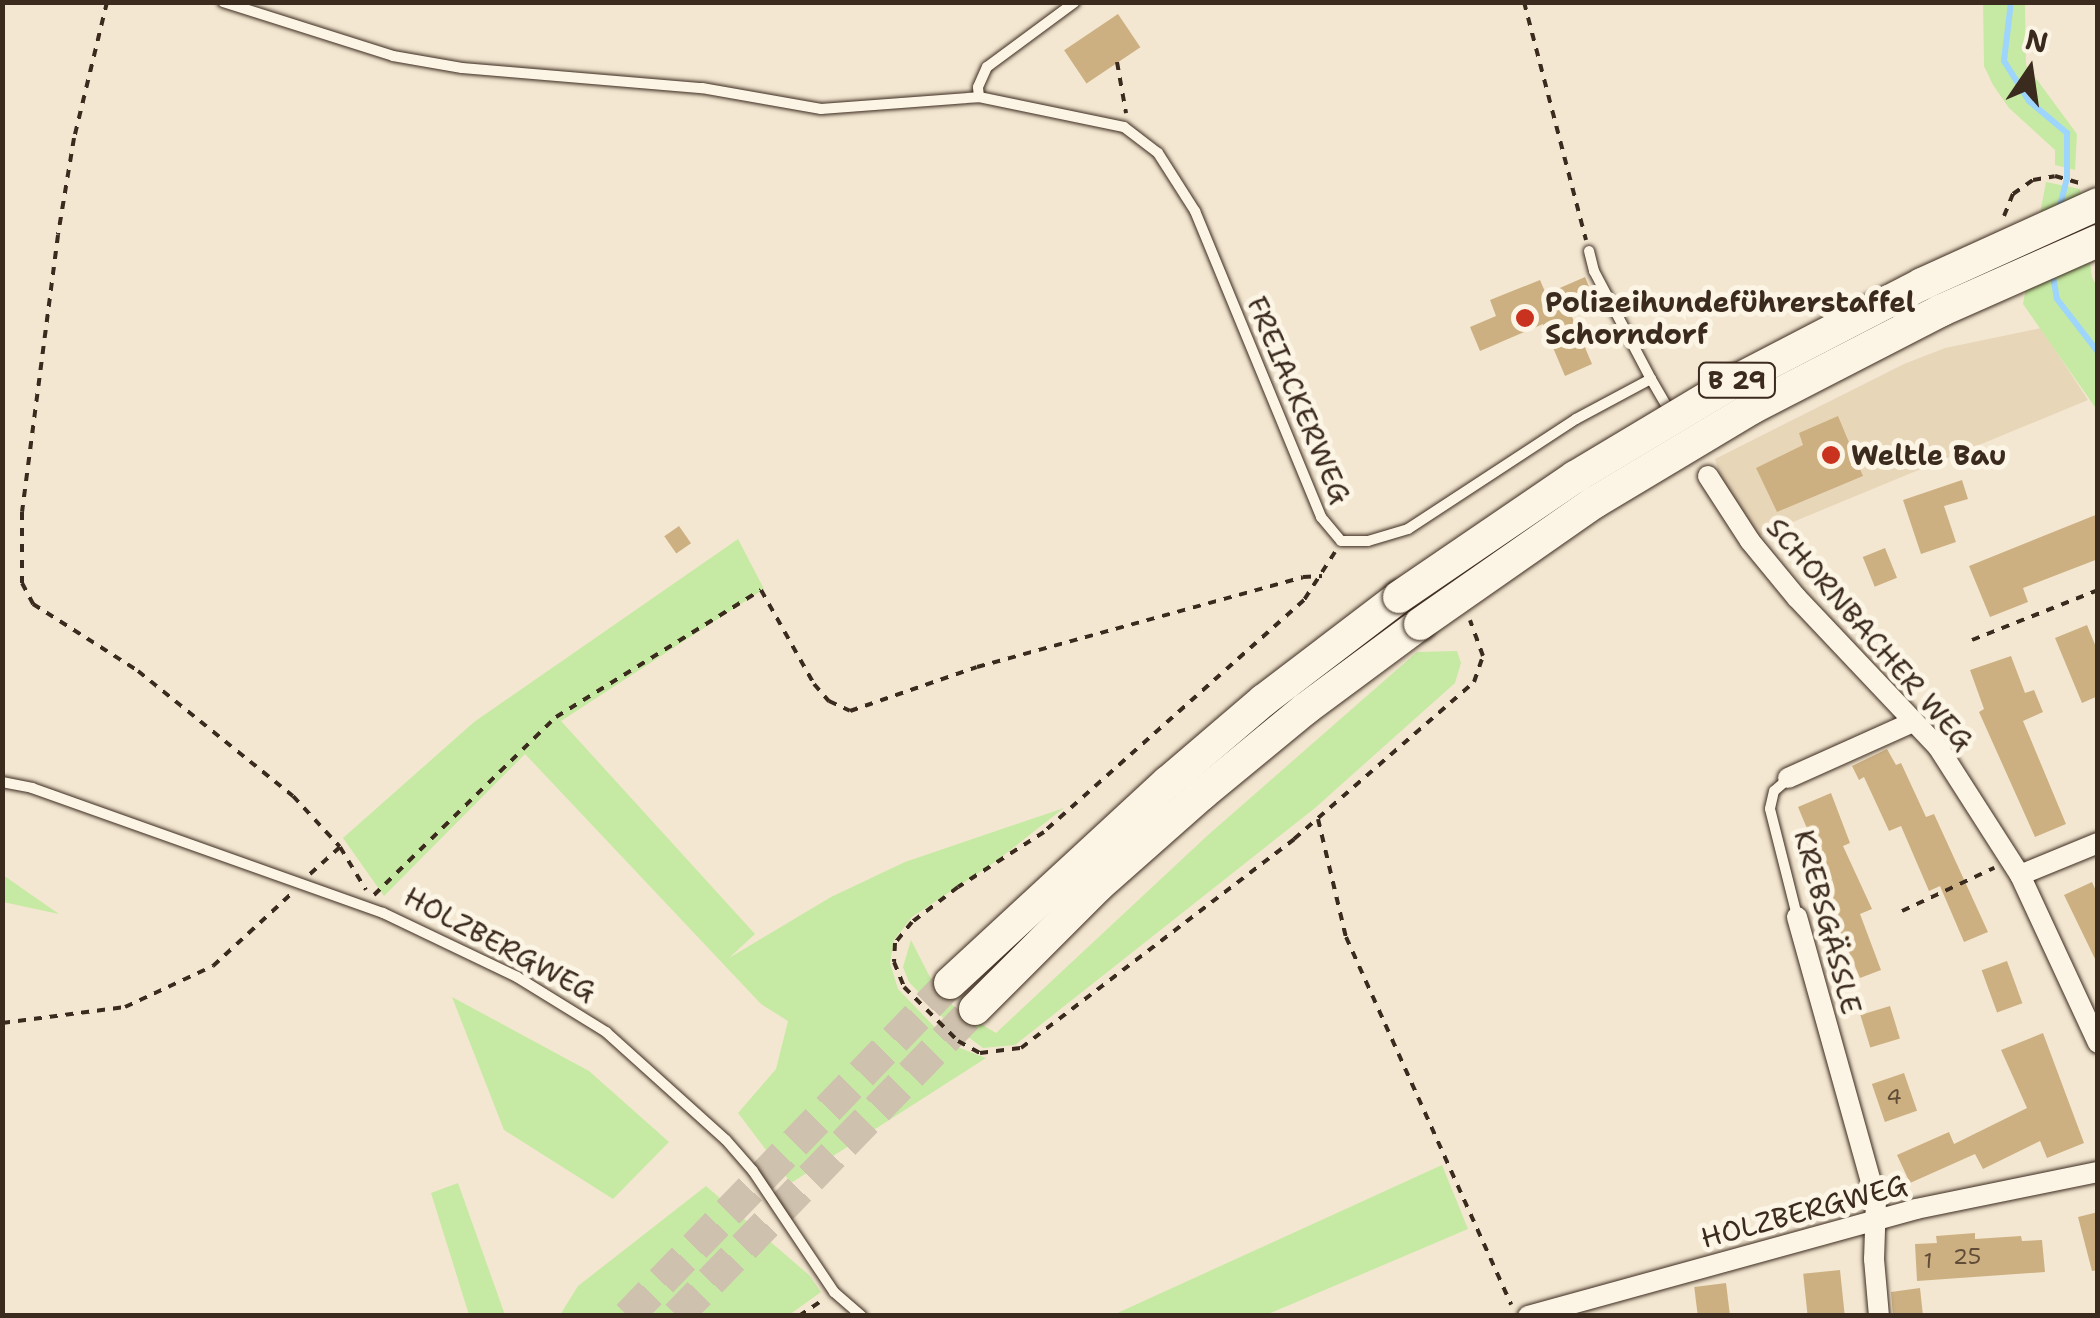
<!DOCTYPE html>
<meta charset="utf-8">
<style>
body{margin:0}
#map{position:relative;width:2100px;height:1318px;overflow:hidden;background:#f3e7d1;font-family:"Shantell Sans",sans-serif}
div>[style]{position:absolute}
.built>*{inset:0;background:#e8d6b9}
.green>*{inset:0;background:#c6eaa3}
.stream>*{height:6px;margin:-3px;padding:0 3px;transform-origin:3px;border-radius:3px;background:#9dd5fc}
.building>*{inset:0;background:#cdb082;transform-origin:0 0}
.trunk-tunnel>*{height:32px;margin-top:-16px;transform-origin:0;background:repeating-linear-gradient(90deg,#cec1ad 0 32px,transparent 0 48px)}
.path>*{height:4px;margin-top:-2px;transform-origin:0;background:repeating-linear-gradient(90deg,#3b2a1e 0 8px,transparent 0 16px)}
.roads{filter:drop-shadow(0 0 2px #3b2a1e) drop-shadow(0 0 2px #3b2a1e)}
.service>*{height:10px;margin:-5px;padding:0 5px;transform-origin:5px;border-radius:5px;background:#fcf5e5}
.minor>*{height:20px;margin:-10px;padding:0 10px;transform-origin:10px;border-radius:10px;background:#fcf5e5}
.trunk>*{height:32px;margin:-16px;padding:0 16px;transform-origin:16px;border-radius:16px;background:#fcf5e5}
.bridges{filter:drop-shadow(0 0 2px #3b2a1e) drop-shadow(0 0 2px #3b2a1e)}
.trunk-bridge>*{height:32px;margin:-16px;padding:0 16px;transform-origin:16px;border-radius:16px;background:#fcf5e5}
.dots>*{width:28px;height:28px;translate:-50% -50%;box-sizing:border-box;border:5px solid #fcf5e5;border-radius:50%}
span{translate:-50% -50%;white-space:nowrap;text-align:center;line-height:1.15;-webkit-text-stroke:10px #fcf5e5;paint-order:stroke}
.number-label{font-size:22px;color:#604c37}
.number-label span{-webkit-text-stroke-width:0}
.shield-label span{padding:2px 8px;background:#fcf5e5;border:2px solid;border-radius:8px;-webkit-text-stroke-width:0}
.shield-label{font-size:25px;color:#3b2a1e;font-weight:700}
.poi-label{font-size:28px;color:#3b2a1e;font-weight:700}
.left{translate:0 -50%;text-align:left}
.street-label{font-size:28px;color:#3b2a1e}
.frame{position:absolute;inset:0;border:5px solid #3b2a1e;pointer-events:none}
.north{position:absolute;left:1980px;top:20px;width:100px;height:100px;-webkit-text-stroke:8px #fcf5e5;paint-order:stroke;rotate:13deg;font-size:28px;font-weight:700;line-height:40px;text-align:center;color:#3b2a1e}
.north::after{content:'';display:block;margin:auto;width:35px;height:45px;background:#3b2a1e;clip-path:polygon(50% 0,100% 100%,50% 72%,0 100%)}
</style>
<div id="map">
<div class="built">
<div style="clip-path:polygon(2041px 328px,2088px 400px,1759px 536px,1723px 487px,1715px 459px,1904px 364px,1945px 348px)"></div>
</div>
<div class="green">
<div style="clip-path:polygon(1983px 3px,2025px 3px,2026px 65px,2077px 134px,2075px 170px,2055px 165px,2055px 150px,2009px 108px,1993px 85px,1984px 66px)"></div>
<div style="clip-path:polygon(2046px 182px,2080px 189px,2092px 277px,2097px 287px,2097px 410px,2023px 304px)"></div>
<div style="clip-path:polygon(738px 539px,764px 589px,561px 721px,755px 934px,729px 958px,831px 897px,905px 862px,1064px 808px,995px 862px,912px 917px,894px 940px,890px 963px,898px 989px,952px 1045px,986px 1058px,791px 1183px,738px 1113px,776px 1069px,788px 1021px,761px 1004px,525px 754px,384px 896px,343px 838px,474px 722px)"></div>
<div style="clip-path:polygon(1457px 651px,1461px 663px,1455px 683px,1315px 808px,1015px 1045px,983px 1048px,944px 1019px,909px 982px,903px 967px,911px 940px,933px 983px,956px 1009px,996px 1033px,1208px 835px,1417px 652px)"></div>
<div style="clip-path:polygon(3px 875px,59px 914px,3px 902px)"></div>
<div style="clip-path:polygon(452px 997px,589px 1071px,669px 1142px,613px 1199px,504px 1130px)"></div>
<div style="clip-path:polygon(1442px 1165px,1468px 1229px,1266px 1315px,1113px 1315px)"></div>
<div style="clip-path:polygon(458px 1183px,505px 1315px,469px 1315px,431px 1193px)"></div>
<div style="clip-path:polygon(706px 1186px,809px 1275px,821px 1292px,789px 1315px,560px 1315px,578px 1286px)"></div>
</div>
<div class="stream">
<div style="left:2011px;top:2px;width:59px;rotate:96.8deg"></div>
<div style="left:2004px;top:61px;width:47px;rotate:58deg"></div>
<div style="left:2029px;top:101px;width:50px;rotate:40.1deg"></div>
<div style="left:2067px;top:133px;width:45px;rotate:90deg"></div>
<div style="left:2067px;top:178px;width:33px;rotate:104deg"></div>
<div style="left:2052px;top:271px;width:28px;rotate:80deg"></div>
<div style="left:2057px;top:299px;width:67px;rotate:52.3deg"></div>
</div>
<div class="building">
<div style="left:1118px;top:14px;width:40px;height:65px;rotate:56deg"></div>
<div style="clip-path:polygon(1585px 277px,1595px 301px,1570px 312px,1592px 364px,1565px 376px,1543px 324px,1480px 351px,1470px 327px,1496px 316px,1490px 300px,1540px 280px,1546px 294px)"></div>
<div style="clip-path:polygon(1838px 416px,1863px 476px,1777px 512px,1756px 468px,1803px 445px,1799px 433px)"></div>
<div style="clip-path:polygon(1962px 480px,1968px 499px,1944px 506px,1956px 542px,1921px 554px,1903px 500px)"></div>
<div style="clip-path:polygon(2098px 514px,2098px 559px,2023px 588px,2028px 602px,1990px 617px,1969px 566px)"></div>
<div style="left:679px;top:526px;width:21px;height:18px;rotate:55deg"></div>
<div style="left:1885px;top:548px;width:32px;height:24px;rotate:68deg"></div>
<div style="clip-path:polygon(2087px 625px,2098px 652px,2098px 696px,2082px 703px,2055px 638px)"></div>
<div style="clip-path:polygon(2011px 656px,2025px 693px,2034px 690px,2043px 712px,2023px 721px,2066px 824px,2035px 837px,1979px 712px,1984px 709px,1970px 670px)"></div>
<div style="clip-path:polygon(1949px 708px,1956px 726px,1942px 732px,1931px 715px)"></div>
<div style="clip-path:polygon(1887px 749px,1896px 765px,1901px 763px,1926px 817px,1934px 814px,1988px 932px,1964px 942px,1940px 886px,1929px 891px,1901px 826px,1889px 831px,1864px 777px,1859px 780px,1852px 766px)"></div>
<div style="clip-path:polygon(1831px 793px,1850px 843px,1843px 846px,1872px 909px,1860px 914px,1881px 970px,1860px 978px,1810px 860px,1819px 857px,1798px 807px)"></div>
<div style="clip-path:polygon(2092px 882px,2098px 895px,2098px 965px,2064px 895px)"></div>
<div style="left:2007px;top:961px;width:45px;height:27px;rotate:70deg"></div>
<div style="left:1890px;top:1006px;width:34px;height:31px;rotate:73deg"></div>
<div style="clip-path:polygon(2043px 1033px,2084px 1143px,2047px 1158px,2040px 1141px,1983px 1169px,1975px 1154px,1910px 1183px,1897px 1155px,1949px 1132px,1954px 1144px,2027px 1108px,2001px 1050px)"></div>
<div style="left:1904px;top:1073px;width:40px;height:34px;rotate:71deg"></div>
<div style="clip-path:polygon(2098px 1212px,2098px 1270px,2092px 1271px,2078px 1217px)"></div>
<div style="clip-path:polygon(1975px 1233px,1975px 1239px,2021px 1236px,2022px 1241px,2042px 1240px,2045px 1272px,1917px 1281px,1915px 1244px,1937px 1243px,1936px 1236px)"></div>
<div style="left:1840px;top:1270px;width:46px;height:37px;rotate:84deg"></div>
<div style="left:1726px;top:1283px;width:33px;height:32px;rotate:83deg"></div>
<div style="clip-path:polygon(1920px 1288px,1923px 1316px,1893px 1316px,1891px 1292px)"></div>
</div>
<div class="trunk-tunnel">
<div style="left:628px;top:1316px;width:463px;rotate:-46deg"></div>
<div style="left:677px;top:1316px;width:428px;rotate:-45.9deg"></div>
</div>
<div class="path">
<div style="left:107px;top:2px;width:140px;rotate:103.6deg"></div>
<div style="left:74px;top:138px;width:98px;rotate:99.4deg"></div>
<div style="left:58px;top:235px;width:279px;rotate:97.4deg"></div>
<div style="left:22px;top:512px;width:71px;rotate:90deg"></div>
<div style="left:22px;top:583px;width:24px;rotate:62deg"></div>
<div style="left:33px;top:604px;width:125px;rotate:32.5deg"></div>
<div style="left:138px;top:671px;width:199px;rotate:38.9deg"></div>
<div style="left:293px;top:796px;width:69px;rotate:47.3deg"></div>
<div style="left:340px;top:847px;width:50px;rotate:58.8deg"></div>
<div style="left:1524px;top:2px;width:246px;rotate:75.4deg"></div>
<div style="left:1117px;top:62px;width:52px;rotate:80deg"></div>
<div style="left:2004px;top:216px;width:24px;rotate:-68deg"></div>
<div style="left:2013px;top:194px;width:24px;rotate:-35deg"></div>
<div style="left:2033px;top:180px;width:22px;rotate:-10deg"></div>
<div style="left:2055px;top:176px;width:29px;rotate:16deg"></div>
<div style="left:1335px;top:552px;width:57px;rotate:122.9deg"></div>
<div style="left:1304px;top:600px;width:348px;rotate:138.3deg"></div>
<div style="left:1044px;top:832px;width:102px;rotate:147.4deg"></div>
<div style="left:958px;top:887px;width:58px;rotate:142.7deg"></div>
<div style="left:912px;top:922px;width:27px;rotate:129deg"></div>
<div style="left:895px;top:943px;width:19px;rotate:93deg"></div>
<div style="left:894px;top:962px;width:27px;rotate:68deg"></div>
<div style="left:904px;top:987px;width:76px;rotate:45deg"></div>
<div style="left:958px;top:1041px;width:25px;rotate:29deg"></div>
<div style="left:980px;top:1053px;width:41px;rotate:-7deg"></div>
<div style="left:1021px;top:1048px;width:344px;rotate:-37.4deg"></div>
<div style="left:1294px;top:839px;width:239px;rotate:-41.1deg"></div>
<div style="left:1474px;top:682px;width:28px;rotate:-71deg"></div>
<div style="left:1483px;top:656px;width:38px;rotate:-110deg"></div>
<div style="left:1972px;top:640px;width:136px;rotate:-21.6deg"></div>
<div style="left:1318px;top:819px;width:121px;rotate:76.7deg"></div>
<div style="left:1346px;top:937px;width:403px;rotate:65.8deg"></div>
<div style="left:310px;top:874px;width:40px;rotate:-42deg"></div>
<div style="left:374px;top:895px;width:255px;rotate:-44.4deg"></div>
<div style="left:556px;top:717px;width:241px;rotate:-31.8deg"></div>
<div style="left:761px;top:590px;width:108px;rotate:60.6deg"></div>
<div style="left:814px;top:684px;width:23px;rotate:49deg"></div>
<div style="left:829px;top:701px;width:23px;rotate:25deg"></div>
<div style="left:850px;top:711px;width:134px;rotate:-19.1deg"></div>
<div style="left:977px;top:667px;width:338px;rotate:-15.4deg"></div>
<div style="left:1303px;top:577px;width:19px;rotate:-3deg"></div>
<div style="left:1902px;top:911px;width:102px;rotate:-25.1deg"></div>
<div style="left:2px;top:1023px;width:124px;rotate:-7.4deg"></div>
<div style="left:125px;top:1007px;width:97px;rotate:-25deg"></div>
<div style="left:213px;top:966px;width:105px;rotate:-42.7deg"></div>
<div style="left:799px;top:1316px;width:27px;rotate:-34deg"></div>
</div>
<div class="roads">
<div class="service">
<div style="left:223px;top:2px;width:178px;rotate:17.6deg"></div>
<div style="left:393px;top:56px;width:70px;rotate:9.9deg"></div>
<div style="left:462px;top:68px;width:241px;rotate:4.8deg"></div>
<div style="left:702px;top:88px;width:121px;rotate:10deg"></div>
<div style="left:821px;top:109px;width:158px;rotate:-4.3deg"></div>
<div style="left:979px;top:97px;width:148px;rotate:11.7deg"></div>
<div style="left:1124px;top:127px;width:43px;rotate:37.4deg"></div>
<div style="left:1158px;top:153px;width:69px;rotate:57.5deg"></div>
<div style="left:1195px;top:211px;width:331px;rotate:67.6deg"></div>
<div style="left:1321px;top:517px;width:31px;rotate:50deg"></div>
<div style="left:1341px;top:541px;width:27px"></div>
<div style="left:1368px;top:541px;width:42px;rotate:-16.7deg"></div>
<div style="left:1408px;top:529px;width:201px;rotate:-33.2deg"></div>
<div style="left:1576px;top:419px;width:85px;rotate:-28.1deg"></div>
<div style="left:1651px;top:379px;width:39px;rotate:60deg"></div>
<div style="left:979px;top:97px;width:10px;rotate:-96deg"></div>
<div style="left:978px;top:87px;width:22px;rotate:-66deg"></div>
<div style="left:987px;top:67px;width:109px;rotate:-36.5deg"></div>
<div style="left:1589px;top:251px;width:21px;rotate:76deg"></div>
<div style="left:1594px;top:271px;width:122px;rotate:62.2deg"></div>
<div style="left:1788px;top:779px;width:18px;rotate:139deg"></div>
<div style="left:1774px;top:791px;width:18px;rotate:103deg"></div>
<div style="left:1770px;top:809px;width:110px;rotate:75.8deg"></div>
<div style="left:2px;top:782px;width:31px;rotate:11deg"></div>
<div style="left:32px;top:788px;width:373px;rotate:19.6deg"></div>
<div style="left:383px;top:913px;width:148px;rotate:25.5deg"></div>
<div style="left:517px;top:977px;width:105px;rotate:31.7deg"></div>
<div style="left:606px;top:1032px;width:161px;rotate:42deg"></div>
<div style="left:726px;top:1140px;width:41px;rotate:48.9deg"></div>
<div style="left:753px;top:1171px;width:146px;rotate:56.2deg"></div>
<div style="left:834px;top:1292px;width:37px;rotate:41deg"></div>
</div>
<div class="minor">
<div style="left:1708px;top:476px;width:77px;rotate:57.1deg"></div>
<div style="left:1750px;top:541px;width:74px;rotate:50.5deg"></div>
<div style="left:1797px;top:598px;width:205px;rotate:46.6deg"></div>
<div style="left:1938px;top:747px;width:152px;rotate:57.4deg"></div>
<div style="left:2020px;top:875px;width:185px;rotate:65.1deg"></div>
<div style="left:1788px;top:778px;width:137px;rotate:-24.1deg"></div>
<div style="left:2020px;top:875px;width:84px;rotate:-22.3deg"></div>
<div style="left:1797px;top:917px;width:294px;rotate:74.4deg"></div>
<div style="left:1876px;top:1200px;width:59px;rotate:91.9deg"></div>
<div style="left:1874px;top:1259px;width:57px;rotate:85deg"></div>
<div style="left:1528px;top:1316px;width:402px;rotate:-15.4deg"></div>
<div style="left:1916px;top:1209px;width:186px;rotate:-11.5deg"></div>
</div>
<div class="trunk">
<div style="left:950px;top:983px;width:297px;rotate:-42.7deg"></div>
<div style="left:1168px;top:782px;width:126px;rotate:-40.5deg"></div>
<div style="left:1264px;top:700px;width:170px;rotate:-37.3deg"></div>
<div style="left:975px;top:1009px;width:174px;rotate:-45deg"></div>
<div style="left:1098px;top:886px;width:139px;rotate:-41.5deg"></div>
<div style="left:1202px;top:794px;width:134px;rotate:-39.5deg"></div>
<div style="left:1305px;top:709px;width:143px;rotate:-36.5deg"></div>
</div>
</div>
<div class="bridges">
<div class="trunk-bridge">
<div style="left:1399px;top:597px;width:213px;rotate:-34.3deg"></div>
<div style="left:1575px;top:477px;width:189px;rotate:-30.9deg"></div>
<div style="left:1737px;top:380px;width:208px;rotate:-27.4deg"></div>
<div style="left:1922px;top:284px;width:193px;rotate:-24.4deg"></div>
<div style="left:1420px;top:624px;width:213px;rotate:-34.9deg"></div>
<div style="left:1595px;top:502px;width:183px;rotate:-30.9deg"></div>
<div style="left:1752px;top:408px;width:212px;rotate:-27.3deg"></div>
<div style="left:1940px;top:311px;width:173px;rotate:-23.9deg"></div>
</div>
</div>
<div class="dots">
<div style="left:1525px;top:318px;background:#c8321e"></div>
<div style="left:1831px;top:455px;background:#c8321e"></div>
</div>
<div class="number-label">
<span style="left:1894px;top:1097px">4</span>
<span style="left:1967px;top:1257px">25</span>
<span style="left:1928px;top:1261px">1</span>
</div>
<div class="shield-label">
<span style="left:1737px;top:380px">B 29</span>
</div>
<div class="poi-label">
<span class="left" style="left:1545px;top:318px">Polizeihundeführerstaffel<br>Schorndorf</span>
<span class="left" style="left:1851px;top:455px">Weltle Bau</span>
</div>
<div class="street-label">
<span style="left:1299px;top:400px;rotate:67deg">FREIACKERWEG</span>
<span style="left:1870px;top:634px;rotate:49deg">SCHORNBACHER WEG</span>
<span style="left:1828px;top:922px;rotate:75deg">KREBSGÄSSLE</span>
<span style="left:500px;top:944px;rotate:28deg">HOLZBERGWEG</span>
<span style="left:1804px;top:1211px;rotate:-15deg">HOLZBERGWEG</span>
</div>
<div class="frame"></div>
<div class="north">N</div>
</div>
